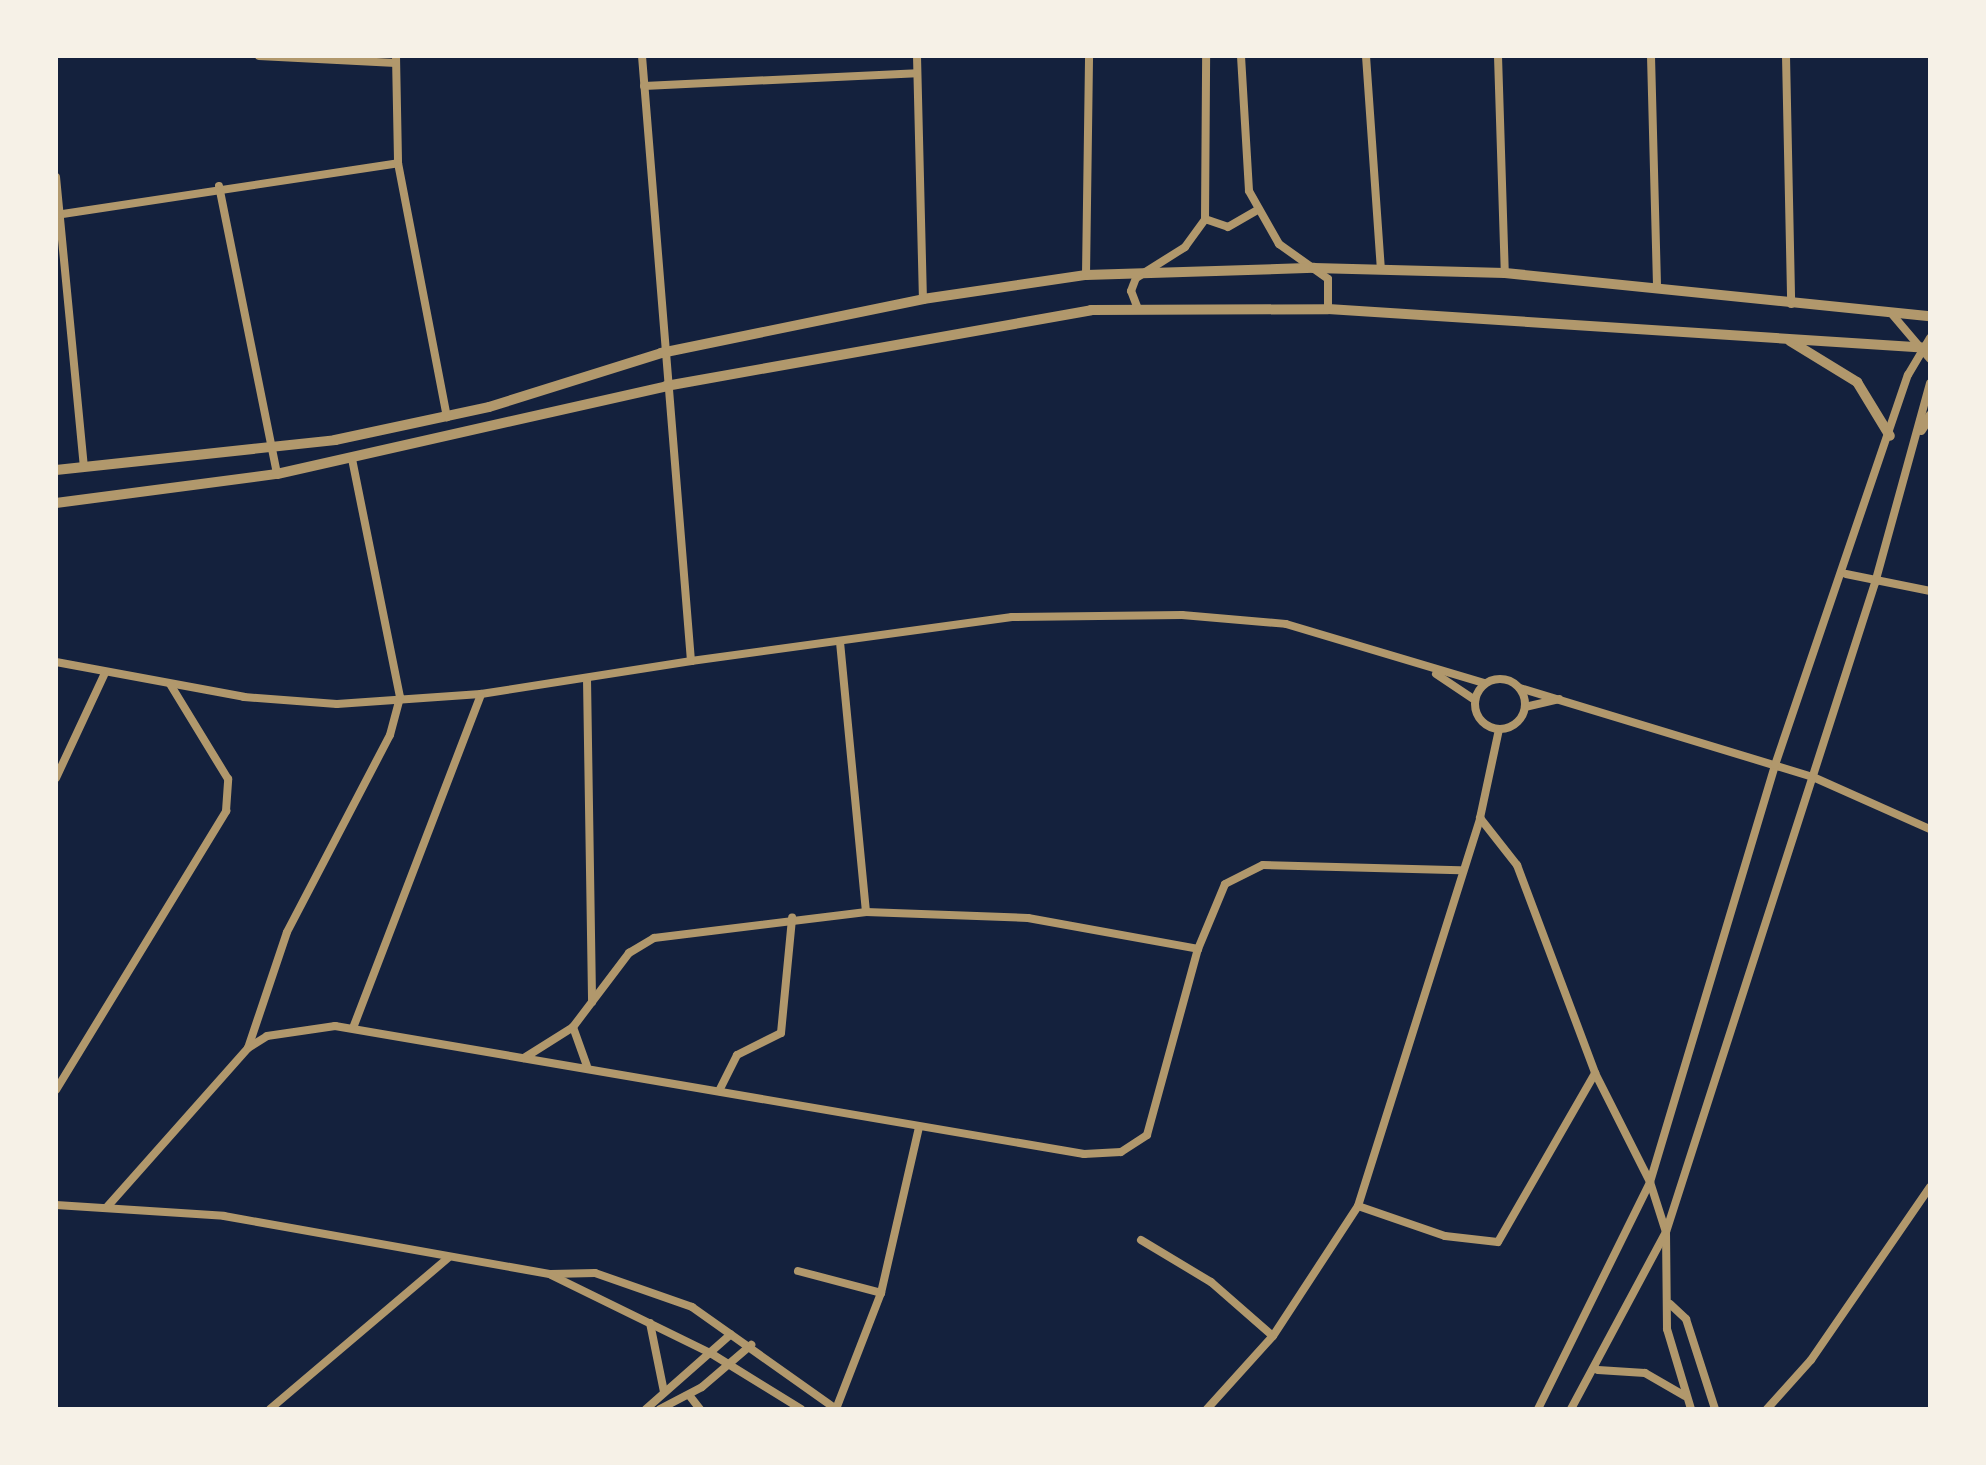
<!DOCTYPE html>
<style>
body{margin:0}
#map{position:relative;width:1986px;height:1465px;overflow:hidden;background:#14213d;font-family:"DejaVu Sans",sans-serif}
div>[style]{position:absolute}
.minor>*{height:8px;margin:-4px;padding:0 4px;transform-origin:4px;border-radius:4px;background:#b1986c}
.minor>.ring{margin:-4px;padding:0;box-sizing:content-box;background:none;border:8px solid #b1986c;border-radius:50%}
.tertiary>*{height:10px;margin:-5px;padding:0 5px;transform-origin:5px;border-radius:5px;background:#b1986c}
span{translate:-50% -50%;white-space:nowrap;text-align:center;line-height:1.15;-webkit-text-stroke:7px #f6f1e7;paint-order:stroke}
.frame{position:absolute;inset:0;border:58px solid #f6f1e7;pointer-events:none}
</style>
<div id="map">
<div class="minor">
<div style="left:259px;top:56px;width:137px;rotate:2.9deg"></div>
<div style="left:396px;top:56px;width:107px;rotate:88.9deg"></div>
<div style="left:398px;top:163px;width:259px;rotate:79.1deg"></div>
<div style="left:642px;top:56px;width:607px;rotate:85.37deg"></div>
<div style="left:691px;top:661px;width:324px;rotate:-7.8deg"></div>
<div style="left:1012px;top:617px;width:170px;rotate:-0.7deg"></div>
<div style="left:1182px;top:615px;width:104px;rotate:4.9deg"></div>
<div style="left:1286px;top:624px;width:207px;rotate:16.6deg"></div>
<div style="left:917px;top:56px;width:243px;rotate:88.6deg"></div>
<div style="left:1241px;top:56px;width:135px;rotate:86.6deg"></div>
<div style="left:1249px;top:191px;width:61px;rotate:60.5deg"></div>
<div style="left:1279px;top:244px;width:60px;rotate:35.5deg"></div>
<div style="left:1328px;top:279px;width:30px;rotate:90deg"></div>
<div style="left:1366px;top:56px;width:214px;rotate:86deg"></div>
<div style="left:1498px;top:56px;width:217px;rotate:88.2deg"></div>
<div style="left:1651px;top:56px;width:233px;rotate:88.5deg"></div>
<div style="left:1786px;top:56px;width:248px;rotate:88.8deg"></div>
<div style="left:644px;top:86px;width:273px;rotate:-2.7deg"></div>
<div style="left:56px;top:177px;width:291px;rotate:84.5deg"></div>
<div style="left:219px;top:186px;width:294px;rotate:78.6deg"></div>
<div style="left:56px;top:215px;width:346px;rotate:-8.6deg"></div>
<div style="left:1205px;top:219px;width:24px;rotate:19deg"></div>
<div style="left:1228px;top:227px;width:32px;rotate:-30deg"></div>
<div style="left:1086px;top:275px;width:219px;rotate:-89.2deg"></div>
<div style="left:1138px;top:309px;width:19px;rotate:-111deg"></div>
<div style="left:1131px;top:291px;width:14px;rotate:-69deg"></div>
<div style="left:1136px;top:278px;width:58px;rotate:-32.3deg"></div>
<div style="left:1185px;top:247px;width:34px;rotate:-54deg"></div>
<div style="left:1205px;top:219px;width:163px;rotate:-89.6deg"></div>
<div style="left:1891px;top:313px;width:60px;rotate:49.7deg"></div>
<div style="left:1846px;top:574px;width:86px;rotate:11.4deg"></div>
<div style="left:840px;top:642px;width:271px;rotate:84.5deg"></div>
<div style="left:56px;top:662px;width:191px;rotate:10.5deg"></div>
<div style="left:244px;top:697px;width:93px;rotate:4.3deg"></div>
<div style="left:337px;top:704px;width:144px;rotate:-4deg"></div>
<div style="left:481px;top:694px;width:213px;rotate:-8.9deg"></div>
<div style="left:1436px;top:674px;width:47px;rotate:33.7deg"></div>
<div class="ring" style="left:1475px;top:679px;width:42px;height:42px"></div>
<div style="left:587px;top:679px;width:323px;rotate:89.1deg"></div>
<div style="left:1520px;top:688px;width:306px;rotate:16.9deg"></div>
<div style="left:1813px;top:777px;width:128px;rotate:24deg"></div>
<div style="left:1525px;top:707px;width:35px;rotate:-13deg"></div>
<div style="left:56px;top:778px;width:116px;rotate:-65deg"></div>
<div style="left:1480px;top:818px;width:60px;rotate:51.8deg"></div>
<div style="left:1517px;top:865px;width:222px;rotate:69.4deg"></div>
<div style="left:1595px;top:1073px;width:122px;rotate:63.2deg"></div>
<div style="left:1650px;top:1182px;width:52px;rotate:72.3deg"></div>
<div style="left:1666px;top:1232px;width:97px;rotate:89.4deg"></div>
<div style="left:1667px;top:1329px;width:84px;rotate:73.3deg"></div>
<div style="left:573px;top:1027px;width:41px;rotate:70.3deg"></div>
<div style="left:353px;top:1028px;width:358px;rotate:-69deg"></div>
<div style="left:248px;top:1048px;width:122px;rotate:-71.4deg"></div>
<div style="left:287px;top:932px;width:222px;rotate:-62.4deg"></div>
<div style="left:390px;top:735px;width:39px;rotate:-75deg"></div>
<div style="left:400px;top:697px;width:243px;rotate:-101.4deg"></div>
<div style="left:524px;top:1058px;width:58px;rotate:-32.3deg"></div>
<div style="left:573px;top:1027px;width:93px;rotate:-52.9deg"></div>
<div style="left:629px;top:953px;width:29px;rotate:-31deg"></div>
<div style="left:654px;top:938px;width:214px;rotate:-7deg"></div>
<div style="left:866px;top:912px;width:162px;rotate:2.1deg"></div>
<div style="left:1028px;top:918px;width:173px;rotate:10.3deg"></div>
<div style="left:56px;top:1090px;width:327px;rotate:-58.6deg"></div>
<div style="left:226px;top:811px;width:32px;rotate:-86deg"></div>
<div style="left:228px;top:779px;width:111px;rotate:-121.4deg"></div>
<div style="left:719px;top:1091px;width:40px;rotate:-63.4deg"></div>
<div style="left:737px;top:1055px;width:49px;rotate:-26.6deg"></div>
<div style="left:781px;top:1033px;width:116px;rotate:-84.5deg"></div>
<div style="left:56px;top:1205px;width:168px;rotate:3.7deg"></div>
<div style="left:224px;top:1216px;width:332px;rotate:10.1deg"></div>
<div style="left:551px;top:1274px;width:44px;rotate:-1.3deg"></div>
<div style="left:595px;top:1273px;width:103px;rotate:19.3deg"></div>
<div style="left:692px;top:1307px;width:176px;rotate:35.3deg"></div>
<div style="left:836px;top:1409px;width:124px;rotate:-68.8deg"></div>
<div style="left:881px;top:1293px;width:170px;rotate:-77.1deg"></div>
<div style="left:1358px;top:1206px;width:92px;rotate:19deg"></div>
<div style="left:1445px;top:1236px;width:53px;rotate:6.5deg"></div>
<div style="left:1498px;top:1242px;width:195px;rotate:-60.1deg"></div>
<div style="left:107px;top:1207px;width:213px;rotate:-48.4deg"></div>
<div style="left:248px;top:1048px;width:22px;rotate:-32deg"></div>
<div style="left:267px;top:1036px;width:69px;rotate:-8.4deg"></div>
<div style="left:335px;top:1026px;width:760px;rotate:9.7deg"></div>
<div style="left:1084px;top:1154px;width:37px;rotate:-3deg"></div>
<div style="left:1121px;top:1152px;width:31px;rotate:-33deg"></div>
<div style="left:1147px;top:1135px;width:193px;rotate:-74.7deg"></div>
<div style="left:1198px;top:949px;width:70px;rotate:-67.4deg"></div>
<div style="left:1225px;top:884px;width:42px;rotate:-26.6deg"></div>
<div style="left:1263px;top:865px;width:197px;rotate:1.5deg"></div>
<div style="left:1141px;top:1240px;width:82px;rotate:31deg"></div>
<div style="left:1211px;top:1282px;width:82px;rotate:41.1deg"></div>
<div style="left:798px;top:1271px;width:86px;rotate:14.8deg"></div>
<div style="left:551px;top:1275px;width:179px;rotate:26.1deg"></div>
<div style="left:712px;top:1354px;width:105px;rotate:31.7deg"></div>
<div style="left:1670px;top:1304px;width:22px;rotate:43deg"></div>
<div style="left:1686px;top:1319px;width:95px;rotate:72.1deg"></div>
<div style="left:650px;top:1323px;width:70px;rotate:78.5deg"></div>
<div style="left:1598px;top:1370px;width:47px;rotate:3.7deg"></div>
<div style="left:1645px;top:1373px;width:46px;rotate:29.9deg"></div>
<div style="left:689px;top:1395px;width:18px;rotate:52deg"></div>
<div style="left:270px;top:1409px;width:233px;rotate:-40.3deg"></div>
<div style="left:646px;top:1409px;width:113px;rotate:-41.4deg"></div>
<div style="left:660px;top:1409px;width:47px;rotate:-27.6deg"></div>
<div style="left:702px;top:1387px;width:65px;rotate:-40.6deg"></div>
<div style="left:1207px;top:1409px;width:98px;rotate:-47.9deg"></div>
<div style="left:1273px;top:1336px;width:155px;rotate:-56.8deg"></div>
<div style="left:1358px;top:1206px;width:407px;rotate:-72.5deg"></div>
<div style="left:1480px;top:818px;width:91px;rotate:-77.9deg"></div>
<div style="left:1538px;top:1409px;width:253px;rotate:-63.7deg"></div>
<div style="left:1650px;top:1182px;width:435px;rotate:-73.3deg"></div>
<div style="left:1775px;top:765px;width:412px;rotate:-71.2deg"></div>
<div style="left:1908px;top:375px;width:43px;rotate:-59.3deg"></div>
<div style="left:1571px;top:1409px;width:201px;rotate:-61.8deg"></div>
<div style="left:1666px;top:1232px;width:682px;rotate:-72.15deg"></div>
<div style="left:1875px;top:583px;width:207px;rotate:-74.6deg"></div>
<div style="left:1767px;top:1409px;width:66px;rotate:-48.1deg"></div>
<div style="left:1811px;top:1360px;width:210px;rotate:-55.5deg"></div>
</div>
<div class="tertiary">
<div style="left:1790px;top:341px;width:79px;rotate:31.5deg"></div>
<div style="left:1857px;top:382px;width:63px;rotate:58.6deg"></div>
<div style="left:1921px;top:430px;width:17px;rotate:-57deg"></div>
<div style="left:56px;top:470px;width:281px;rotate:-6.1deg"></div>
<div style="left:335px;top:440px;width:157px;rotate:-12.1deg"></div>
<div style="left:489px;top:407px;width:180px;rotate:-17.4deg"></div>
<div style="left:661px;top:353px;width:268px;rotate:-11.6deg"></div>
<div style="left:923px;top:299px;width:165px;rotate:-8.4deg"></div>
<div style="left:1086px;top:275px;width:228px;rotate:-1.8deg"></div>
<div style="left:1314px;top:268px;width:191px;rotate:1.5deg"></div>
<div style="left:1505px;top:273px;width:427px;rotate:5.8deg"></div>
<div style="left:56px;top:503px;width:223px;rotate:-7.5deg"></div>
<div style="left:277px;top:474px;width:399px;rotate:-12.7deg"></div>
<div style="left:666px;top:386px;width:432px;rotate:-10.1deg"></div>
<div style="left:1091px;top:310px;width:237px;rotate:-0.2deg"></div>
<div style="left:1328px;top:309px;width:603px;rotate:3.71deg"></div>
</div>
<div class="frame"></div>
</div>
